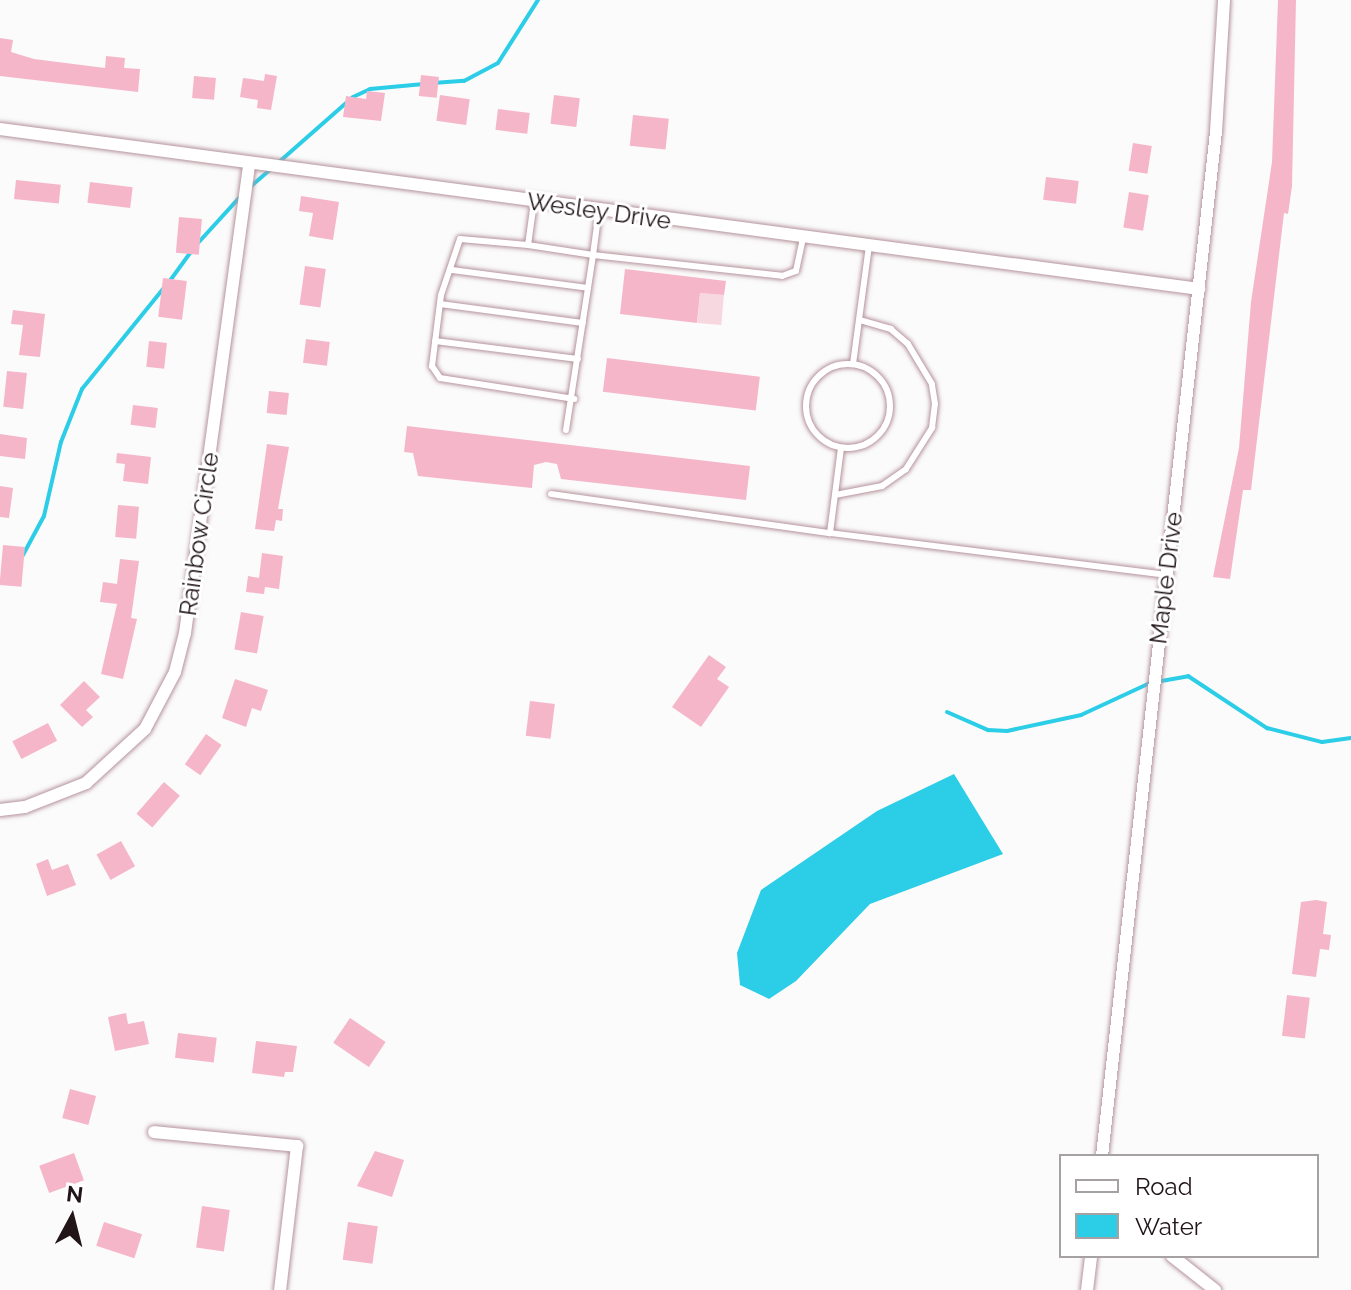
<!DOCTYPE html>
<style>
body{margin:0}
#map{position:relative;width:1351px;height:1290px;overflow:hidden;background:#fbfbfb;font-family:Raleway,sans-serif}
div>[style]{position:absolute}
.green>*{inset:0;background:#f7d8e0;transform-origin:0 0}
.water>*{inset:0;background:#2ccde7}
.stream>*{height:4px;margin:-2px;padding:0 2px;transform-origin:2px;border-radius:2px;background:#2ccde7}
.building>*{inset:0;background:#f5b6c9;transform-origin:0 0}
.roads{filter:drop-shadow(0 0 2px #b5939c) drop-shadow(0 0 2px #b5939c)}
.lane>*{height:6px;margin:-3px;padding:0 3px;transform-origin:3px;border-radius:3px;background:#fff}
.lane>.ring{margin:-3px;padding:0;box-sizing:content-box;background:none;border:6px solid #fff;border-radius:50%}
.street>*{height:12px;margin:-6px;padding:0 6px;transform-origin:6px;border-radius:6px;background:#fff}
span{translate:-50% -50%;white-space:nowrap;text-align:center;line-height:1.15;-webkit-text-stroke:6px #fff;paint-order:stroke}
.street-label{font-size:24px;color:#211518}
.legend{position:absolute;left:1059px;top:1154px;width:260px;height:104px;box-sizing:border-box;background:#fff;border:2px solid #a6a1a3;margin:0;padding:10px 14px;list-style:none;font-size:24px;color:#211518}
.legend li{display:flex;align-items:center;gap:16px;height:40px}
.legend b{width:40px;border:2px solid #a6a1a3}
.north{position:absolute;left:32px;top:1178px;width:80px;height:80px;-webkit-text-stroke:6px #fff;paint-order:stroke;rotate:7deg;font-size:22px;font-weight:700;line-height:32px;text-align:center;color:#211518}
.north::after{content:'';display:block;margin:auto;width:28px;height:36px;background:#211518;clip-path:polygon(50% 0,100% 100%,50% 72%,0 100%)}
</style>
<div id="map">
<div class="green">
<div style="left:700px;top:293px;width:24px;height:30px;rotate:5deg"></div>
</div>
<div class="water">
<div style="clip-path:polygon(954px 774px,1003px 854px,870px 904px,796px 981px,769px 999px,740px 985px,737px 953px,761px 890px,877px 811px)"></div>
</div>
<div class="stream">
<div style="left:433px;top:83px;width:31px;rotate:-4deg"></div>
<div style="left:464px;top:81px;width:38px;rotate:-28deg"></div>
<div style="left:498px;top:63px;width:75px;rotate:-57.6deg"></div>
<div style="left:279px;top:162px;width:98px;rotate:-41.3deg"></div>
<div style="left:353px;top:97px;width:19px;rotate:-25deg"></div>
<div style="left:370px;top:89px;width:54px;rotate:-5.3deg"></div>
<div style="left:249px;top:188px;width:32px;rotate:-41deg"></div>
<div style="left:198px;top:243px;width:62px;rotate:-47.6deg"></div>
<div style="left:169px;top:282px;width:39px;rotate:-54deg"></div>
<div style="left:23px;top:555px;width:44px;rotate:-61.7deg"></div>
<div style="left:44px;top:516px;width:76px;rotate:-77.1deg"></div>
<div style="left:61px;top:442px;width:57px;rotate:-68.4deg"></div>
<div style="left:82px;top:389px;width:129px;rotate:-51deg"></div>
<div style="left:947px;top:712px;width:45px;rotate:23.7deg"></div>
<div style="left:988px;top:730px;width:19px;rotate:3deg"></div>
<div style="left:1007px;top:731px;width:76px;rotate:-12.2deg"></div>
<div style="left:1081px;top:715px;width:76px;rotate:-24.9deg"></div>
<div style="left:1150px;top:683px;width:39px;rotate:-10deg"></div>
<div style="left:1188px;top:676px;width:95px;rotate:33.4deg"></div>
<div style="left:1267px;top:728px;width:57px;rotate:14.3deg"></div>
<div style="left:1322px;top:742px;width:29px;rotate:-8deg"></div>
</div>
<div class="building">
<div style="clip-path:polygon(1278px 0,1296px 0,1292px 186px,1288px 214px,1284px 213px,1251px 490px,1243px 490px,1230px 579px,1213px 577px,1239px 448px,1251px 302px,1272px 162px)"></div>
<div style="clip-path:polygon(0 38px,13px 40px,11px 52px,34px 59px,105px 68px,106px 56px,125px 58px,124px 68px,140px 69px,138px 92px,0 76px)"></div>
<div style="clip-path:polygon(265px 74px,277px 76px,271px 110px,257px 108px,258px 100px,240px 97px,243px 78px,264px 81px)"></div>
<div style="left:421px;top:75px;width:18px;height:21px;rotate:6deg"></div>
<div style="left:194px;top:76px;width:22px;height:22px;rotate:5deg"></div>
<div style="clip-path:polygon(367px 91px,385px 93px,381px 121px,343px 117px,346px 96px,366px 99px)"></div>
<div style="left:440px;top:95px;width:30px;height:26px;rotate:8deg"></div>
<div style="left:554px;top:95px;width:26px;height:29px;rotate:7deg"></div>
<div style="left:498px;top:109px;width:32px;height:21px;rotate:7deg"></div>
<div style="left:633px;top:115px;width:36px;height:31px;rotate:6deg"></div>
<div style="left:1133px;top:143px;width:19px;height:28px;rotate:9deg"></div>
<div style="left:1046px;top:177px;width:33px;height:23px;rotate:7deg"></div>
<div style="left:16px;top:180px;width:45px;height:19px;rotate:6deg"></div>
<div style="left:90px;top:182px;width:43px;height:21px;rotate:7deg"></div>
<div style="left:1129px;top:192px;width:20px;height:36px;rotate:9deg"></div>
<div style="clip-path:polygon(301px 196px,339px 202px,333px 240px,309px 236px,313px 213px,299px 211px)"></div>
<div style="left:179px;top:217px;width:23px;height:36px;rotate:5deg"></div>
<div style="left:305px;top:266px;width:21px;height:39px;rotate:8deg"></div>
<div style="clip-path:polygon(625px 269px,726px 281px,724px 295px,700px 293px,697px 323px,620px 314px)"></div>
<div style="left:163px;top:278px;width:24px;height:39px;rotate:7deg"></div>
<div style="clip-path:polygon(13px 310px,45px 314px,40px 357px,19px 355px,23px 325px,11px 324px)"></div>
<div style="left:306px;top:339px;width:24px;height:24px;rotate:7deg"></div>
<div style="left:149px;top:341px;width:18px;height:26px;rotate:6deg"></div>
<div style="left:607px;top:358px;width:154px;height:34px;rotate:7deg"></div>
<div style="left:7px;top:371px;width:20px;height:36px;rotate:6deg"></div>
<div style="left:269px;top:391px;width:20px;height:22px;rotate:6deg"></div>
<div style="left:133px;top:405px;width:25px;height:20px;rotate:7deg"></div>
<div style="clip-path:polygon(407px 426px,750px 466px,746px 500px,561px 479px,557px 464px,546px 462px,534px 465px,532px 488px,418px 476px,413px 453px,404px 452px)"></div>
<div style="clip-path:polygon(0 434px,27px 438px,25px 459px,0 456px)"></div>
<div style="clip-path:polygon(267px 444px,289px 447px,278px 509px,283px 509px,282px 521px,276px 520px,274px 531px,255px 529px)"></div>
<div style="clip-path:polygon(117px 453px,151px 457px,148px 484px,123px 481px,125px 464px,116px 463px)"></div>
<div style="clip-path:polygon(0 486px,13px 488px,9px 518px,0 517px)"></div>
<div style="left:118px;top:505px;width:21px;height:32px;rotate:5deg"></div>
<div style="left:3px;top:545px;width:22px;height:40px;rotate:5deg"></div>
<div style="clip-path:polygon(262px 553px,283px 556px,279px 589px,265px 587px,264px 594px,246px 592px,248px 576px,259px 578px)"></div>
<div style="clip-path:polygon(120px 559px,139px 561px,131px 618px,137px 619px,123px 679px,101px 674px,117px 604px,100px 602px,103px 582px,117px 584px)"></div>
<div style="left:241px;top:612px;width:23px;height:38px;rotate:10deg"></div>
<div style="clip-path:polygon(709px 655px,726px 667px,717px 679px,729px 687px,701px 727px,672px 707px)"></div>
<div style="clip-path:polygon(235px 679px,268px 690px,261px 711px,252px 708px,246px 727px,222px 718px)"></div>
<div style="clip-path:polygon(84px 681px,100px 697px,86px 710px,93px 717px,82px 727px,60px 705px)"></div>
<div style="left:530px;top:701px;width:25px;height:35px;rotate:7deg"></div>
<div style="left:48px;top:723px;width:20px;height:40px;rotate:63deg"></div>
<div style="left:206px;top:734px;width:19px;height:37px;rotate:35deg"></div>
<div style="left:164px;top:782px;width:21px;height:42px;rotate:41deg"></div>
<div style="left:121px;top:841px;width:29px;height:28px;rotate:61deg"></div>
<div style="clip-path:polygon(48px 859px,52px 870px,68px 864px,76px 885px,47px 896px,36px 864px)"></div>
<div style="clip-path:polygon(1316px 900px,1327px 902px,1323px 934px,1331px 935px,1329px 950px,1320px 949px,1316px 977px,1292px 974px,1301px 902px)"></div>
<div style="left:1287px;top:995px;width:23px;height:41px;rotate:7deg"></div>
<div style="clip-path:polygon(126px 1013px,128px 1024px,144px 1021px,149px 1044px,115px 1051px,108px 1017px)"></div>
<div style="left:350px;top:1018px;width:43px;height:30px;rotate:34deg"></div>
<div style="left:178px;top:1033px;width:39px;height:25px;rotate:7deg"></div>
<div style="clip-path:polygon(256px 1041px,297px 1046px,293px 1072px,285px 1072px,284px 1077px,252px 1073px)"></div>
<div style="left:70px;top:1089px;width:27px;height:30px;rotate:15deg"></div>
<div style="clip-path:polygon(375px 1151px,404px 1160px,392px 1197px,357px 1186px)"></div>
<div style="left:74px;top:1153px;width:29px;height:37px;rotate:70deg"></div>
<div style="left:202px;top:1206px;width:28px;height:42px;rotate:8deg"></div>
<div style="left:104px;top:1222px;width:40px;height:25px;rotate:18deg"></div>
<div style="left:348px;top:1222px;width:30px;height:38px;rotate:8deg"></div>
</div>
<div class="roads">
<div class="lane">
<div style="left:534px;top:202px;width:43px;rotate:97.9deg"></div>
<div style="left:528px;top:245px;width:66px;rotate:8.7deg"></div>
<div style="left:593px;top:255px;width:45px;rotate:-82.4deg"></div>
<div style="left:528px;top:245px;width:68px;rotate:-175deg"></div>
<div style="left:460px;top:239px;width:59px;rotate:108.7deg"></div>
<div style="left:441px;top:295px;width:72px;rotate:97.2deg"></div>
<div style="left:432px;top:366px;width:14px;rotate:56deg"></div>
<div style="left:440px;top:378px;width:136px;rotate:8.9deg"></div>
<div style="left:452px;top:270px;width:137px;rotate:7.5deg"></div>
<div style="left:440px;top:304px;width:144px;rotate:7.6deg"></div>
<div style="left:435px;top:341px;width:144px;rotate:7.2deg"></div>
<div class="ring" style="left:806px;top:364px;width:78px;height:78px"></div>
<div style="left:853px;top:364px;width:119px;rotate:-82.3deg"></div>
<div style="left:566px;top:430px;width:177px;rotate:-81.2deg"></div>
<div style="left:593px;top:255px;width:190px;rotate:6.3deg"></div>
<div style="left:782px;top:276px;width:15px;rotate:-20deg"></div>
<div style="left:796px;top:271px;width:34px;rotate:-78deg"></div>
<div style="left:841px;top:448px;width:86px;rotate:97.4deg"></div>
<div style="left:830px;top:533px;width:339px;rotate:7.1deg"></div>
<div style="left:551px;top:494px;width:282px;rotate:8deg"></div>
<div style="left:835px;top:495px;width:48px;rotate:-10.8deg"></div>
<div style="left:882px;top:486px;width:29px;rotate:-35deg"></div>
<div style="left:906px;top:469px;width:49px;rotate:-57.6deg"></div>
<div style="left:932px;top:428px;width:24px;rotate:-83deg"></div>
<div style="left:935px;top:404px;width:20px;rotate:-99deg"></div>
<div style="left:932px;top:384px;width:47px;rotate:-121deg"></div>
<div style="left:908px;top:344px;width:23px;rotate:-139deg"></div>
<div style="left:891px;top:329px;width:32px;rotate:-164deg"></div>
</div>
<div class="street">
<div style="left:0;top:129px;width:1210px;rotate:7.6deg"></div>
<div style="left:0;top:810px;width:25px;rotate:-7deg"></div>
<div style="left:25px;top:807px;width:66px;rotate:-21.5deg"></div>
<div style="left:86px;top:783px;width:80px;rotate:-42.5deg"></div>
<div style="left:145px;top:729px;width:64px;rotate:-62.2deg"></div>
<div style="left:175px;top:672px;width:40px;rotate:-75.6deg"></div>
<div style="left:185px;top:633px;width:474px;rotate:-82.2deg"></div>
<div style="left:154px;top:1132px;width:144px;rotate:5.6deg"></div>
<div style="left:297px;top:1146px;width:145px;rotate:96.7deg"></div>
<div style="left:1102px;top:1156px;width:1030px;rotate:-83.65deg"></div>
<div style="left:1216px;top:132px;width:132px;rotate:-86.5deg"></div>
<div style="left:1172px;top:1256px;width:55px;rotate:38.3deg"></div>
<div style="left:1087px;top:1290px;width:34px;rotate:-83deg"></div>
</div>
</div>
<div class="street-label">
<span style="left:599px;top:211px;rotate:8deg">Wesley Drive</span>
<span style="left:199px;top:534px;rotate:-82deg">Rainbow Circle</span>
<span style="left:1166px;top:578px;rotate:-83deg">Maple Drive</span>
</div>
<ul class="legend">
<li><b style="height:10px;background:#fff"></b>Road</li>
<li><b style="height:22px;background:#2ccde7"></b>Water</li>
</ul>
<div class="north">N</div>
</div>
